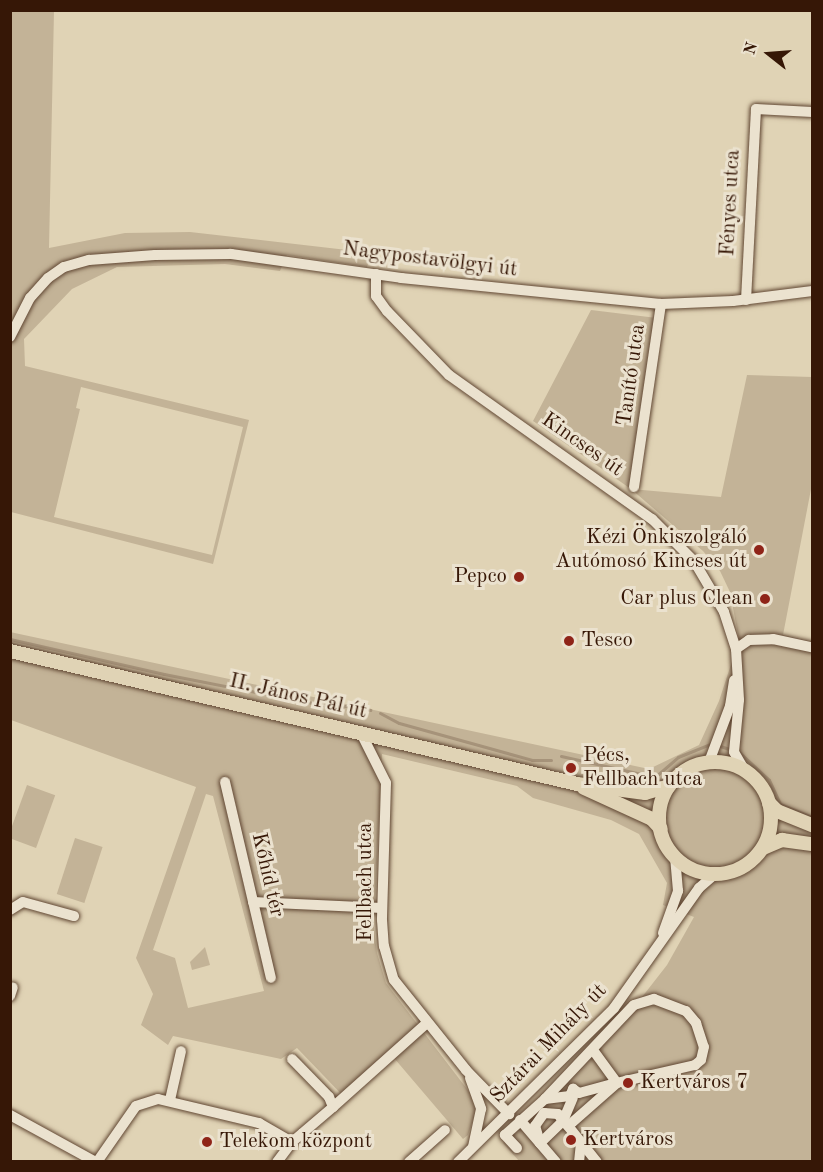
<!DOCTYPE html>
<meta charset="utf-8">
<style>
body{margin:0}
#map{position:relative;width:823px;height:1172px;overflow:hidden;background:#e0d3b5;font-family:"Old Standard TT",serif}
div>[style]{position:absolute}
.green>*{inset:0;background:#c3b397;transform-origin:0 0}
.stream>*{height:3px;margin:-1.5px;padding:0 1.5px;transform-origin:1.5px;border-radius:1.5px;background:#a6937a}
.roads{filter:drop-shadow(0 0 2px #604632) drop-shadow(0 0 2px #604632)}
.minor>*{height:10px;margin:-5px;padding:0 5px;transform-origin:5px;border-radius:5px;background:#ebe2cf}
.major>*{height:14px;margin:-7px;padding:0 7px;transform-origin:7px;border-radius:7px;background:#e0d3b5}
.major>.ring{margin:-7px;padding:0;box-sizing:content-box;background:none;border:14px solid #e0d3b5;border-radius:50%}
.dots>*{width:16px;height:16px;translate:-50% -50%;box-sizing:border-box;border:3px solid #ebe2cf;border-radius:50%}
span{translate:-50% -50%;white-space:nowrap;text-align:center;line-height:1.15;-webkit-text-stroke:6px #ebe2cf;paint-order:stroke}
.street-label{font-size:21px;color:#361706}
.poi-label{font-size:21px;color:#361706}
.right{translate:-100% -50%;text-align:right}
.left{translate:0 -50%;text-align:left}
.frame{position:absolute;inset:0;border:12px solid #361706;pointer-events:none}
.north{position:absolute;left:739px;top:24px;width:60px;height:60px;-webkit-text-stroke:4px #ebe2cf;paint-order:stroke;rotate:287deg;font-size:16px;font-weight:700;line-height:24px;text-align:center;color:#361706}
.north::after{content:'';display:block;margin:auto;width:21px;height:27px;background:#361706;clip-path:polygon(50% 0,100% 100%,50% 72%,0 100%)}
</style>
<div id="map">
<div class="green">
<div style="clip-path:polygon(evenodd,11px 11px,54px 11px,49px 248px,125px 233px,190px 232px,373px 253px,367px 267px,287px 255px,280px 271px,225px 264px,117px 267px,72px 289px,24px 339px,25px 366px,249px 420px,213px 564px,11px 512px,11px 11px,81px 387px,243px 427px,212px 555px,54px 517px,80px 409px,76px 408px,81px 387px)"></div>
<div style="clip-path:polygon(evenodd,591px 310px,657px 318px,631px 489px,721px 497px,747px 375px,812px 377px,812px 484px,783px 635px,812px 642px,812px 1161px,519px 1161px,503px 1143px,614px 1033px,667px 965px,694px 917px,663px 905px,667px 883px,639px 834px,611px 820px,533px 798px,517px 786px,382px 754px,374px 928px,377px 953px,386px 983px,470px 1093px,476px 1111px,468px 1135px,463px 1139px,394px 1058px,347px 1100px,297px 1048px,281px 1059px,173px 1036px,168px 1045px,141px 1025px,153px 994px,136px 958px,196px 787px,11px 720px,10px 632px,649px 769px,699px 745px,719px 701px,739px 640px,730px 592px,720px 571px,703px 551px,631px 489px,533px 421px,591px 310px,206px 794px,213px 796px,264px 991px,188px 1008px,175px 958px,153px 950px,206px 794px)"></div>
<div style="left:27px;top:785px;width:30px;height:56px;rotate:20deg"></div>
<div style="left:75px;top:838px;width:29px;height:59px;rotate:18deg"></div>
<div style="clip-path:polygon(205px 947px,210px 965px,192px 970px,190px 962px)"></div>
</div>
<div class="stream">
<div style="left:10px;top:639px;width:158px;rotate:12.8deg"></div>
<div style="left:164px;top:674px;width:177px;rotate:11.1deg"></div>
<div style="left:338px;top:708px;width:11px;rotate:-15deg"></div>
<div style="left:349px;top:705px;width:22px;rotate:13deg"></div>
<div style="left:380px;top:713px;width:21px;rotate:28deg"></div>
<div style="left:399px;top:723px;width:138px;rotate:15.5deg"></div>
<div style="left:532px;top:760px;width:19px"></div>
<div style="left:720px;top:746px;width:9px;rotate:18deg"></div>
<div style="left:739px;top:752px;width:41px;rotate:43deg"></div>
<div style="left:769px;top:780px;width:26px;rotate:65deg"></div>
<div style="left:780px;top:804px;width:35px;rotate:22deg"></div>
<div style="left:561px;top:756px;width:96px;rotate:12.6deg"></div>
<div style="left:655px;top:777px;width:30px;rotate:-41deg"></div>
<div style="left:678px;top:757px;width:35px;rotate:-22deg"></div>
</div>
<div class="roads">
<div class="minor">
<div style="left:376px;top:274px;width:22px;rotate:90deg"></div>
<div style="left:376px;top:296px;width:19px;rotate:54deg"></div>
<div style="left:387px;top:311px;width:89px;rotate:45.9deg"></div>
<div style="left:449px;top:375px;width:249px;rotate:35.4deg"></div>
<div style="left:652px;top:519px;width:59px;rotate:45deg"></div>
<div style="left:694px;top:561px;width:59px;rotate:59.5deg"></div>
<div style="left:724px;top:612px;width:39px;rotate:72deg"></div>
<div style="left:736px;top:649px;width:51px;rotate:86.6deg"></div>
<div style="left:739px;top:700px;width:52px;rotate:95.5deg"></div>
<div style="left:734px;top:752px;width:20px;rotate:60deg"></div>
<div style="left:746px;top:300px;width:191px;rotate:-87deg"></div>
<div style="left:756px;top:109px;width:56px;rotate:3.1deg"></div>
<div style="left:10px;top:337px;width:44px;rotate:-62.9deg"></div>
<div style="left:30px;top:298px;width:27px;rotate:-48deg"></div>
<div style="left:48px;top:278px;width:19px;rotate:-35deg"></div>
<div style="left:64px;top:267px;width:26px;rotate:-16deg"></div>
<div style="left:89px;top:260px;width:66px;rotate:-4.3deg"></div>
<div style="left:155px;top:255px;width:76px;rotate:-0.8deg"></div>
<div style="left:231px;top:254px;width:172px;rotate:8deg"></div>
<div style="left:401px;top:278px;width:261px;rotate:5.7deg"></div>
<div style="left:661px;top:304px;width:72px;rotate:-2.4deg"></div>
<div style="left:733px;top:301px;width:80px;rotate:-7.2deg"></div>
<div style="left:634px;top:487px;width:185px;rotate:-81.6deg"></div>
<div style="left:736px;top:649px;width:16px;rotate:-35deg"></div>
<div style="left:749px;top:640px;width:24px;rotate:-2deg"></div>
<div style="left:773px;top:639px;width:40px;rotate:12deg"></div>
<div style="left:361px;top:733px;width:56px;rotate:63.4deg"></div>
<div style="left:386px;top:783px;width:137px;rotate:91.7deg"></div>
<div style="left:382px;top:920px;width:26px;rotate:86deg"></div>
<div style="left:384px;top:946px;width:35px;rotate:74deg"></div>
<div style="left:394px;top:980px;width:115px;rotate:51.3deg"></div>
<div style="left:466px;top:1070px;width:62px;rotate:45.7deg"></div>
<div style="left:709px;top:762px;width:60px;rotate:-69.4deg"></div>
<div style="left:730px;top:706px;width:26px;rotate:-81deg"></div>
<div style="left:225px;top:782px;width:201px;rotate:76.8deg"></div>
<div style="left:253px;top:902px;width:129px;rotate:2.7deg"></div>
<div style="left:10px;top:910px;width:15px;rotate:-32deg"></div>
<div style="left:23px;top:902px;width:53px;rotate:15.4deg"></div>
<div style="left:663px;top:933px;width:45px;rotate:-70.3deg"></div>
<div style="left:678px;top:891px;width:35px;rotate:-95deg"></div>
<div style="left:10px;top:996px;width:9px;rotate:-72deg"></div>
<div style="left:470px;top:1078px;width:33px;rotate:70deg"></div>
<div style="left:481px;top:1109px;width:38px;rotate:102deg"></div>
<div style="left:545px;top:1099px;width:25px;rotate:-7deg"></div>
<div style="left:570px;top:1096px;width:8px;rotate:-67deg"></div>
<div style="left:573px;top:1089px;width:7px;rotate:34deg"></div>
<div style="left:579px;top:1093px;width:39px;rotate:-15deg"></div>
<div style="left:617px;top:1083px;width:41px;rotate:-126deg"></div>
<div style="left:170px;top:1100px;width:50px;rotate:-77.3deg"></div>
<div style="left:333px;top:1107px;width:126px;rotate:-41.8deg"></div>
<div style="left:544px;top:1113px;width:14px;rotate:4deg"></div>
<div style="left:558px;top:1114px;width:9px;rotate:54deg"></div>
<div style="left:563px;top:1121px;width:32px;rotate:136deg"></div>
<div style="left:540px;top:1143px;width:18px;rotate:-106deg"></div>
<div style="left:535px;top:1126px;width:16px;rotate:-55deg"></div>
<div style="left:10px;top:1115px;width:98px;rotate:28.7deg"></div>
<div style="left:520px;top:1120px;width:55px;rotate:49.4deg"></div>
<div style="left:567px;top:1125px;width:6px;rotate:-135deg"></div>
<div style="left:563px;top:1121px;width:25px;rotate:-67deg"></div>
<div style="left:517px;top:1148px;width:18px;rotate:-133deg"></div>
<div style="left:505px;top:1135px;width:54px;rotate:-42deg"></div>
<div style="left:545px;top:1099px;width:129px;rotate:-46.6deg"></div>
<div style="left:634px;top:1005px;width:21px;rotate:-17deg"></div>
<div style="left:654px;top:999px;width:34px;rotate:21deg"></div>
<div style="left:686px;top:1011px;width:16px;rotate:50deg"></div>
<div style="left:696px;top:1023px;width:25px;rotate:72deg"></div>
<div style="left:704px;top:1047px;width:13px;rotate:103deg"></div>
<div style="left:701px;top:1060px;width:8px;rotate:140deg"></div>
<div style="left:695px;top:1065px;width:80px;rotate:167deg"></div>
<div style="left:617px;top:1083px;width:65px;rotate:138.7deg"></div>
<div style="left:568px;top:1126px;width:46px;rotate:51.1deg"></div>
<div style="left:97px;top:1162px;width:68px;rotate:-55.1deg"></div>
<div style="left:136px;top:1106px;width:23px;rotate:-18deg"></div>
<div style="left:158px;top:1099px;width:104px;rotate:13.4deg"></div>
<div style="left:259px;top:1123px;width:38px;rotate:30deg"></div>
<div style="left:277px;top:1162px;width:25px;rotate:-53deg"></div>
<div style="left:292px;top:1142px;width:54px;rotate:-40.5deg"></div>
<div style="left:333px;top:1107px;width:11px;rotate:-112deg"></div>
<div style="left:329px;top:1097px;width:53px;rotate:-134.2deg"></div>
<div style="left:409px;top:1162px;width:48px;rotate:-41.6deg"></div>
<div style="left:458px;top:1162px;width:219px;rotate:-44.6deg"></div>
<div style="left:614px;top:1008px;width:147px;rotate:-54.7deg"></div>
<div style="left:699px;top:888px;width:21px;rotate:-41deg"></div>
<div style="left:579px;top:1162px;width:20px;rotate:-84deg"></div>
</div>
<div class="major">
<div style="left:10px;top:651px;width:582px;rotate:13.2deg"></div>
<div style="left:577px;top:784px;width:69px;rotate:7.5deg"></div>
<div style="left:645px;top:793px;width:25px;rotate:-16deg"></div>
<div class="ring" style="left:659px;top:762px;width:98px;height:98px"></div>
<div style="left:584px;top:788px;width:75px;rotate:24.5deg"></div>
<div style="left:652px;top:819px;width:13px;rotate:48deg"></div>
<div style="left:769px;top:803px;width:11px;rotate:45deg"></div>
<div style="left:777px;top:811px;width:38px;rotate:22deg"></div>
<div style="left:763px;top:848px;width:21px;rotate:-23deg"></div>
<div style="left:782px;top:840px;width:30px;rotate:8deg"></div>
</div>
</div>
<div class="dots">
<div style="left:759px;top:550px;background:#8f2418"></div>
<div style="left:519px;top:577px;background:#8f2418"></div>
<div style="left:765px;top:599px;background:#8f2418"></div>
<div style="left:569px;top:641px;background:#8f2418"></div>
<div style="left:571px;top:768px;background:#8f2418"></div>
<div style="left:628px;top:1083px;background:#8f2418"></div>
<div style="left:571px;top:1140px;background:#8f2418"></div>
<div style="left:207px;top:1142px;background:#8f2418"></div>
</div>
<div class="street-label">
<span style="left:731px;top:203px;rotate:-87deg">Fényes utca</span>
<span style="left:430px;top:260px;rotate:7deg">Nagypostavölgyi út</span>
<span style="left:632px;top:375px;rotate:-82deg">Tanító utca</span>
<span style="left:582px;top:445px;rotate:35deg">Kincses út</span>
<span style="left:298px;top:697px;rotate:13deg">II. János Pál út</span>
<span style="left:267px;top:875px;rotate:77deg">Kőhíd tér</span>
<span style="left:366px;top:882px;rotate:-90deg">Fellbach utca</span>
<span style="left:549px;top:1044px;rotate:-46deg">Sztárai Mihály út</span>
</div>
<div class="poi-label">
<span class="right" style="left:747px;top:550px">Kézi Önkiszolgáló<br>Autómosó Kincses út</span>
<span class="right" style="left:507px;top:577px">Pepco</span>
<span class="right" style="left:753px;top:599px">Car plus Clean</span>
<span class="left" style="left:581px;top:641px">Tesco</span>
<span class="left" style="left:583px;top:768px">Pécs,<br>Fellbach utca</span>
<span class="left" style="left:640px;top:1083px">Kertváros 7</span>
<span class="left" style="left:583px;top:1140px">Kertváros</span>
<span class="left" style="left:219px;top:1142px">Telekom központ</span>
</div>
<div class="frame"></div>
<div class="north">N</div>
</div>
